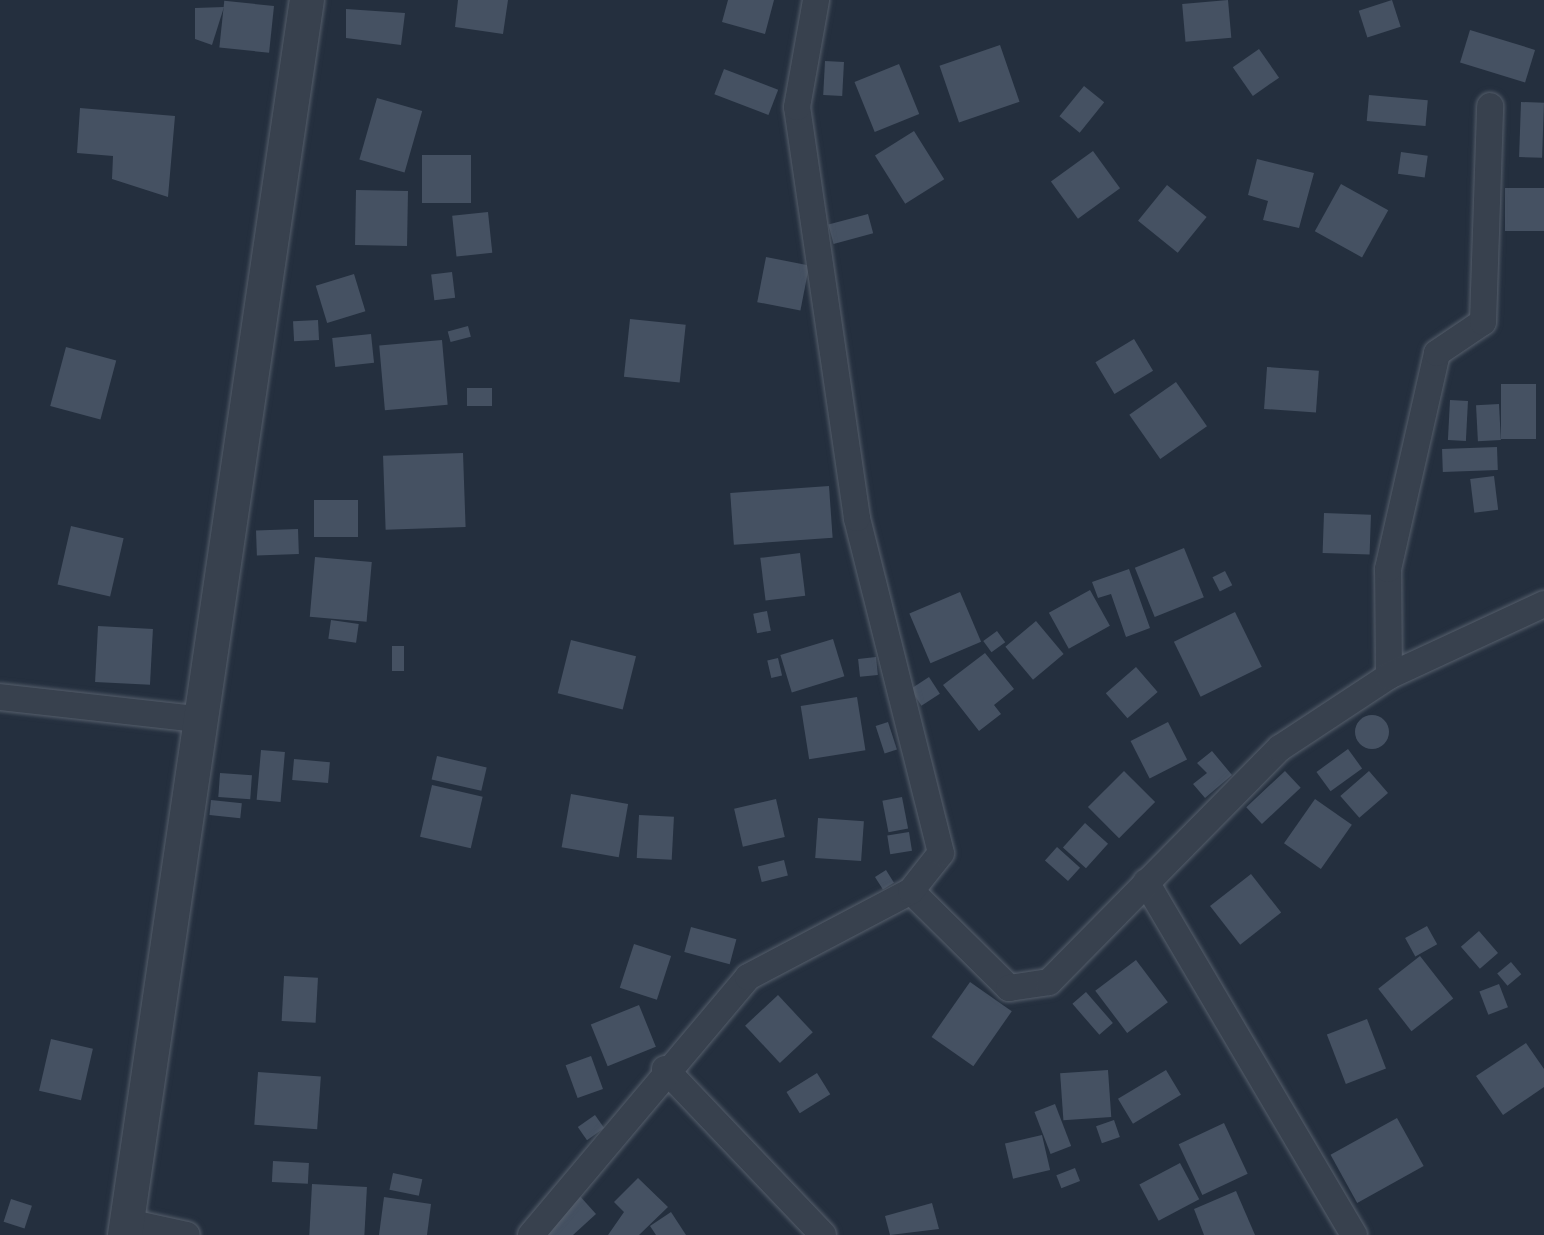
<!DOCTYPE html>
<style>
body{margin:0}
#map{position:relative;width:1544px;height:1235px;overflow:hidden;background:#242f3e;font-family:"Varela Round",sans-serif}
div>[style]{position:absolute}
.building>*{inset:0;background:#455162;transform-origin:0 0}
.round{border-radius:50%}
.roads{filter:drop-shadow(0 0 2px #565f6c) drop-shadow(0 0 2px #565f6c)}
.minor>*{height:26px;margin:-13px;padding:0 13px;transform-origin:13px;border-radius:13px;background:#38414e}
.tertiary>*{height:34px;margin:-17px;padding:0 17px;transform-origin:17px;border-radius:17px;background:#38414e}
span{translate:-50% -50%;white-space:nowrap;text-align:center;line-height:1.15;-webkit-text-stroke:7px #1d2633;paint-order:stroke}
</style>
<div id="map">
<div class="building">
<div style="clip-path:polygon(458px 0,508px 0,503px 34px,455px 27px)"></div>
<div style="clip-path:polygon(728px 0,774px 0,765px 34px,722px 22px)"></div>
<div style="left:1228px;top:0;width:38px;height:46px;rotate:85deg"></div>
<div style="left:1392px;top:0;width:28px;height:35px;rotate:72deg"></div>
<div style="left:274px;top:6px;width:47px;height:50px;rotate:96deg"></div>
<div style="clip-path:polygon(224px 7px,212px 45px,195px 39px,195px 8px)"></div>
<div style="clip-path:polygon(346px 9px,405px 13px,401px 45px,346px 38px)"></div>
<div style="left:1470px;top:30px;width:68px;height:34px;rotate:17deg"></div>
<div style="left:1000px;top:45px;width:60px;height:64px;rotate:71deg"></div>
<div style="left:1259px;top:49px;width:35px;height:32px;rotate:55deg"></div>
<div style="left:825px;top:61px;width:19px;height:34px;rotate:3deg"></div>
<div style="left:899px;top:64px;width:54px;height:48px;rotate:68deg"></div>
<div style="left:724px;top:69px;width:58px;height:27px;rotate:21deg"></div>
<div style="left:1084px;top:86px;width:26px;height:39px;rotate:39deg"></div>
<div style="left:1369px;top:95px;width:59px;height:26px;rotate:5deg"></div>
<div style="left:377px;top:98px;width:47px;height:64px;rotate:16deg"></div>
<div style="left:1521px;top:102px;width:23px;height:55px;rotate:2deg"></div>
<div style="clip-path:polygon(80px 108px,175px 116px,168px 197px,112px 179px,113px 156px,77px 153px)"></div>
<div style="left:914px;top:131px;width:57px;height:46px;rotate:58deg"></div>
<div style="left:1093px;top:151px;width:46px;height:52px;rotate:54deg"></div>
<div style="left:1401px;top:152px;width:27px;height:22px;rotate:8deg"></div>
<div style="left:471px;top:155px;width:48px;height:49px;rotate:90deg"></div>
<div style="clip-path:polygon(1257px 159px,1314px 173px,1299px 228px,1263px 220px,1268px 201px,1248px 195px)"></div>
<div style="left:1341px;top:184px;width:54px;height:54px;rotate:29deg"></div>
<div style="left:1167px;top:185px;width:51px;height:46px;rotate:39deg"></div>
<div style="left:1544px;top:188px;width:43px;height:39px;rotate:90deg"></div>
<div style="left:356px;top:190px;width:52px;height:55px;rotate:1deg"></div>
<div style="left:488px;top:212px;width:41px;height:36px;rotate:84deg"></div>
<div style="left:868px;top:214px;width:20px;height:41px;rotate:75deg"></div>
<div style="left:766px;top:257px;width:44px;height:46px;rotate:11deg"></div>
<div style="left:452px;top:272px;width:26px;height:21px;rotate:83deg"></div>
<div style="left:354px;top:274px;width:39px;height:40px;rotate:73deg"></div>
<div style="left:630px;top:319px;width:56px;height:58px;rotate:6deg"></div>
<div style="left:318px;top:320px;width:20px;height:25px;rotate:87deg"></div>
<div style="left:468px;top:326px;width:11px;height:21px;rotate:75deg"></div>
<div style="left:371px;top:334px;width:29px;height:39px;rotate:84deg"></div>
<div style="left:1134px;top:339px;width:37px;height:45px;rotate:59deg"></div>
<div style="left:442px;top:340px;width:65px;height:63px;rotate:85deg"></div>
<div style="left:66px;top:347px;width:52px;height:61px;rotate:15deg"></div>
<div style="left:1267px;top:367px;width:52px;height:42px;rotate:4deg"></div>
<div style="left:1176px;top:382px;width:54px;height:57px;rotate:55deg"></div>
<div style="left:1501px;top:384px;width:35px;height:55px"></div>
<div style="left:492px;top:388px;width:18px;height:25px;rotate:90deg"></div>
<div style="left:1450px;top:400px;width:18px;height:40px;rotate:3deg"></div>
<div style="left:1499px;top:404px;width:36px;height:23px;rotate:87deg"></div>
<div style="left:1497px;top:447px;width:23px;height:55px;rotate:88deg"></div>
<div style="left:463px;top:453px;width:74px;height:80px;rotate:88deg"></div>
<div style="left:1494px;top:476px;width:34px;height:24px;rotate:83deg"></div>
<div style="left:829px;top:486px;width:52px;height:99px;rotate:86deg"></div>
<div style="left:314px;top:500px;width:44px;height:37px"></div>
<div style="left:1324px;top:513px;width:47px;height:40px;rotate:2deg"></div>
<div style="left:71px;top:526px;width:54px;height:60px;rotate:13deg"></div>
<div style="left:298px;top:529px;width:25px;height:42px;rotate:88deg"></div>
<div style="left:1184px;top:548px;width:53px;height:53px;rotate:68deg"></div>
<div style="left:800px;top:553px;width:43px;height:40px;rotate:83deg"></div>
<div style="left:315px;top:557px;width:57px;height:60px;rotate:5deg"></div>
<div style="clip-path:polygon(1129px 569px,1150px 628px,1126px 637px,1111px 594px,1098px 598px,1092px 582px)"></div>
<div style="left:1225px;top:571px;width:16px;height:14px;rotate:63deg"></div>
<div style="left:1090px;top:590px;width:41px;height:47px;rotate:61deg"></div>
<div style="left:960px;top:592px;width:54px;height:55px;rotate:67deg"></div>
<div style="left:767px;top:611px;width:20px;height:14px;rotate:79deg"></div>
<div style="left:1235px;top:612px;width:61px;height:68px;rotate:64deg"></div>
<div style="left:331px;top:620px;width:28px;height:19px;rotate:8deg"></div>
<div style="left:1036px;top:621px;width:43px;height:40px;rotate:50deg"></div>
<div style="left:98px;top:626px;width:55px;height:56px;rotate:3deg"></div>
<div style="left:997px;top:631px;width:14px;height:17px;rotate:54deg"></div>
<div style="left:833px;top:639px;width:39px;height:55px;rotate:73deg"></div>
<div style="left:571px;top:640px;width:67px;height:55px;rotate:14deg"></div>
<div style="left:392px;top:646px;width:12px;height:25px"></div>
<div style="clip-path:polygon(985px 653px,1014px 689px,994px 705px,1001px 714px,979px 731px,943px 685px)"></div>
<div style="left:876px;top:657px;width:18px;height:18px;rotate:84deg"></div>
<div style="left:778px;top:658px;width:18px;height:11px;rotate:77deg"></div>
<div style="left:1136px;top:667px;width:33px;height:40px;rotate:49deg"></div>
<div style="left:929px;top:677px;width:20px;height:22px;rotate:57deg"></div>
<div style="left:857px;top:697px;width:54px;height:57px;rotate:81deg"></div>
<div class="round" style="left:1355px;top:715px;width:34px;height:34px"></div>
<div style="left:888px;top:722px;width:29px;height:13px;rotate:72deg"></div>
<div style="left:1168px;top:722px;width:42px;height:42px;rotate:63deg"></div>
<div style="left:1348px;top:749px;width:24px;height:39px;rotate:54deg"></div>
<div style="left:261px;top:750px;width:24px;height:50px;rotate:5deg"></div>
<div style="clip-path:polygon(1212px 751px,1232px 775px,1205px 798px,1193px 784px,1207px 773px,1197px 763px)"></div>
<div style="left:437px;top:756px;width:51px;height:24px;rotate:13deg"></div>
<div style="left:294px;top:759px;width:36px;height:21px;rotate:5deg"></div>
<div style="left:1124px;top:771px;width:44px;height:51px;rotate:45deg"></div>
<div style="left:1285px;top:771px;width:23px;height:53px;rotate:47deg"></div>
<div style="left:1369px;top:771px;width:29px;height:38px;rotate:49deg"></div>
<div style="left:220px;top:773px;width:32px;height:24px;rotate:4deg"></div>
<div style="left:432px;top:785px;width:52px;height:53px;rotate:13deg"></div>
<div style="left:571px;top:794px;width:58px;height:54px;rotate:10deg"></div>
<div style="left:902px;top:797px;width:32px;height:20px;rotate:79deg"></div>
<div style="left:776px;top:799px;width:39px;height:43px;rotate:77deg"></div>
<div style="left:1315px;top:799px;width:45px;height:54px;rotate:35deg"></div>
<div style="left:211px;top:800px;width:31px;height:15px;rotate:6deg"></div>
<div style="left:639px;top:815px;width:35px;height:43px;rotate:3deg"></div>
<div style="left:818px;top:818px;width:46px;height:40px;rotate:4deg"></div>
<div style="left:1085px;top:823px;width:31px;height:33px;rotate:42deg"></div>
<div style="left:909px;top:832px;width:19px;height:22px;rotate:81deg"></div>
<div style="left:1057px;top:847px;width:31px;height:18px;rotate:42deg"></div>
<div style="left:784px;top:860px;width:16px;height:27px;rotate:76deg"></div>
<div style="left:886px;top:870px;width:15px;height:13px;rotate:58deg"></div>
<div style="left:1251px;top:874px;width:49px;height:52px;rotate:52deg"></div>
<div style="left:1427px;top:926px;width:21px;height:25px;rotate:61deg"></div>
<div style="left:691px;top:927px;width:47px;height:26px;rotate:15deg"></div>
<div style="left:1479px;top:931px;width:29px;height:24px;rotate:49deg"></div>
<div style="left:634px;top:944px;width:39px;height:46px;rotate:18deg"></div>
<div style="left:1420px;top:956px;width:54px;height:53px;rotate:52deg"></div>
<div style="left:1136px;top:960px;width:53px;height:51px;rotate:53deg"></div>
<div style="left:1511px;top:962px;width:16px;height:18px;rotate:50deg"></div>
<div style="left:284px;top:976px;width:34px;height:45px;rotate:3deg"></div>
<div style="left:970px;top:982px;width:51px;height:67px;rotate:35deg"></div>
<div style="left:1499px;top:984px;width:25px;height:21px;rotate:69deg"></div>
<div style="left:1086px;top:992px;width:41px;height:18px;rotate:49deg"></div>
<div style="left:778px;top:995px;width:51px;height:45px;rotate:47deg"></div>
<div style="left:639px;top:1005px;width:45px;height:52px;rotate:68deg"></div>
<div style="left:1367px;top:1019px;width:53px;height:43px;rotate:69deg"></div>
<div style="left:51px;top:1039px;width:43px;height:53px;rotate:13deg"></div>
<div style="clip-path:polygon(1526px 1043px,1544px 1069px,1544px 1087px,1503px 1115px,1476px 1076px)"></div>
<div style="left:591px;top:1056px;width:35px;height:27px;rotate:70deg"></div>
<div style="left:1108px;top:1070px;width:47px;height:48px;rotate:86deg"></div>
<div style="left:1166px;top:1070px;width:29px;height:56px;rotate:59deg"></div>
<div style="left:258px;top:1072px;width:63px;height:53px;rotate:4deg"></div>
<div style="left:817px;top:1073px;width:25px;height:36px;rotate:58deg"></div>
<div style="left:1055px;top:1104px;width:45px;height:22px;rotate:69deg"></div>
<div style="left:595px;top:1115px;width:16px;height:21px;rotate:55deg"></div>
<div style="left:1397px;top:1118px;width:55px;height:76px;rotate:61deg"></div>
<div style="left:1114px;top:1120px;width:18px;height:19px;rotate:71deg"></div>
<div style="left:1224px;top:1123px;width:56px;height:50px;rotate:65deg"></div>
<div style="left:1042px;top:1135px;width:36px;height:38px;rotate:77deg"></div>
<div style="left:273px;top:1161px;width:36px;height:21px;rotate:3deg"></div>
<div style="left:1180px;top:1163px;width:41px;height:46px;rotate:62deg"></div>
<div style="left:1075px;top:1168px;width:14px;height:20px;rotate:69deg"></div>
<div style="left:393px;top:1173px;width:30px;height:17px;rotate:12deg"></div>
<div style="clip-path:polygon(638px 1178px,668px 1207px,639px 1235px,608px 1235px,624px 1212px,614px 1202px)"></div>
<div style="left:312px;top:1184px;width:55px;height:51px;rotate:3deg"></div>
<div style="clip-path:polygon(1236px 1191px,1255px 1235px,1204px 1235px,1194px 1209px)"></div>
<div style="clip-path:polygon(578px 1194px,596px 1214px,573px 1235px,547px 1235px)"></div>
<div style="clip-path:polygon(384px 1197px,431px 1204px,427px 1235px,379px 1235px)"></div>
<div style="left:11px;top:1199px;width:22px;height:24px;rotate:18deg"></div>
<div style="clip-path:polygon(932px 1203px,939px 1229px,890px 1235px,885px 1216px)"></div>
<div style="clip-path:polygon(671px 1212px,686px 1235px,656px 1235px,650px 1226px)"></div>
</div>
<div class="roads">
<div class="minor">
<div style="left:1389px;top:676px;width:107px;rotate:-90.5deg"></div>
<div style="left:1388px;top:569px;width:221px;rotate:-77.2deg"></div>
<div style="left:1437px;top:353px;width:55px;rotate:-34deg"></div>
<div style="left:1483px;top:322px;width:216px;rotate:-88.1deg"></div>
<div style="left:0;top:697px;width:197px;rotate:6.4deg"></div>
<div style="left:1146px;top:882px;width:410px;rotate:59.5deg"></div>
<div style="left:911px;top:891px;width:138px;rotate:44.7deg"></div>
<div style="left:1009px;top:988px;width:40px;rotate:-8.5deg"></div>
<div style="left:1049px;top:982px;width:329px;rotate:-45.4deg"></div>
<div style="left:1280px;top:748px;width:131px;rotate:-33.4deg"></div>
<div style="left:1389px;top:676px;width:171px;rotate:-24.9deg"></div>
<div style="left:665px;top:1069px;width:229px;rotate:46.4deg"></div>
<div style="left:127px;top:1222px;width:61px;rotate:12.2deg"></div>
<div style="left:531px;top:1235px;width:337px;rotate:-49.9deg"></div>
<div style="left:748px;top:977px;width:184px;rotate:-27.8deg"></div>
<div style="left:911px;top:891px;width:48px;rotate:-51.7deg"></div>
<div style="left:941px;top:853px;width:345px;rotate:-104.1deg"></div>
<div style="left:857px;top:518px;width:415px;rotate:-98.3deg"></div>
<div style="left:797px;top:107px;width:109px;rotate:-79.9deg"></div>
</div>
<div class="tertiary">
<div style="left:125px;top:1235px;width:1248px;rotate:-81.62deg"></div>
</div>
</div>
</div>
